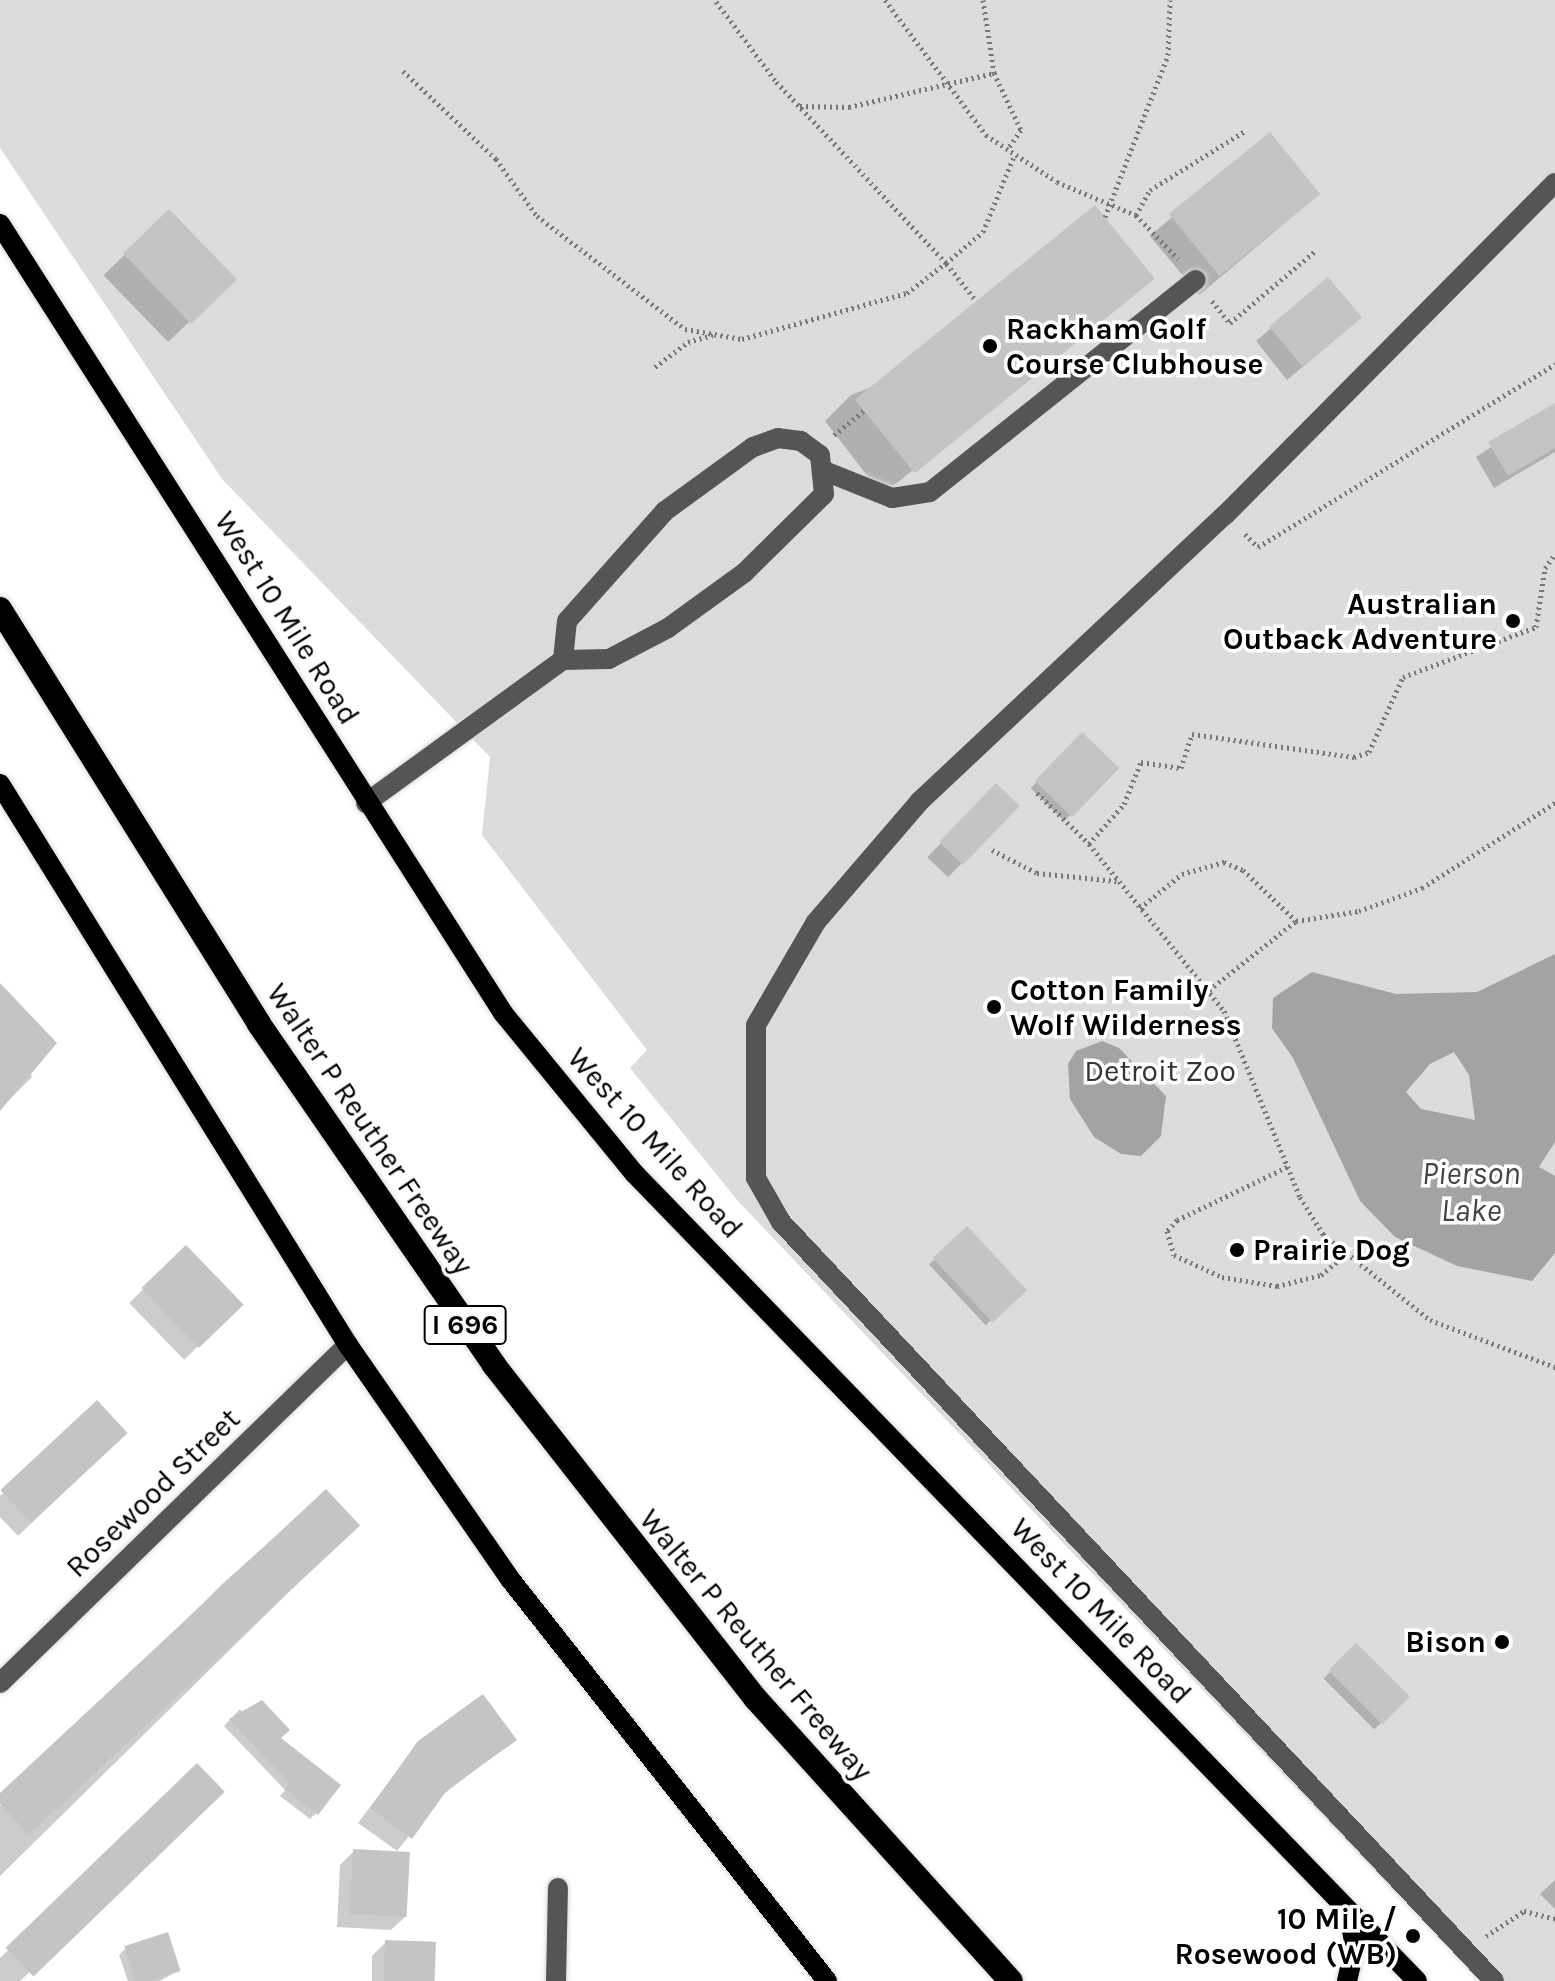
<!DOCTYPE html>
<style>
body{margin:0}
#map{position:relative;width:1555px;height:1981px;overflow:hidden;background:#fff;font-family:Karla,sans-serif}
div>[style]{position:absolute}
.green>*{inset:0;background:#dcdcdc}
.water>*{inset:0;background:#a3a3a3}
.shadow>*{inset:0;background:#0003;transform-origin:0 0}
.building>*{inset:0;background:#c4c4c4;transform-origin:0 0}
.path>*{height:5px;margin-top:-2.5px;transform-origin:0;background:repeating-linear-gradient(90deg,#777 0 2px,transparent 0 6px)}
.roads{filter:drop-shadow(0 0 2px #dbdbdb) drop-shadow(0 0 2px #dbdbdb)}
.minor>*{height:20px;margin:-10px;padding:0 10px;transform-origin:10px;border-radius:10px;background:#555}
.major>*{height:20px;margin:-10px;padding:0 10px;transform-origin:10px;border-radius:10px;background:#000}
.highway>*{height:24px;margin:-12px;padding:0 12px;transform-origin:12px;border-radius:12px;background:#000}
.dots>*{width:22px;height:22px;translate:-50% -50%;box-sizing:border-box;border:4px solid #fff;border-radius:50%}
span{translate:-50% -50%;white-space:nowrap;text-align:center;line-height:1.15;-webkit-text-stroke:7px #fff;paint-order:stroke}
.shield-label span{padding:2px 6px;background:#fff;border:2px solid;border-radius:6px;-webkit-text-stroke-width:0}
.shield-label{font-size:28px;color:#000;font-weight:700}
.poi-label{font-size:30px;color:#000;font-weight:700}
.left{translate:0 -50%;text-align:left}
.right{translate:-100% -50%;text-align:right}
.street-label{font-size:30px;color:#000}
.park-label{font-size:30px;color:#333}
.water-label{font-size:32px;color:#444;font-style:italic}
</style>
<div id="map">
<div class="green">
<div style="clip-path:polygon(0 0,1555px 0,1555px 1981px,1480px 1981px,738px 1201px,630px 1068px,647px 1050px,482px 835px,490px 757px,222px 479px,0 148px)"></div>
</div>
<div class="water">
<div style="clip-path:polygon(evenodd,1555px 954px,1555px 1142px,1539px 1167px,1555px 1176px,1555px 1253px,1532px 1281px,1457px 1266px,1395px 1237px,1360px 1201px,1293px 1058px,1272px 1028px,1273px 998px,1312px 972px,1396px 994px,1477px 992px,1555px 954px,1454px 1052px,1469px 1075px,1475px 1120px,1421px 1109px,1406px 1092px,1430px 1064px,1454px 1052px)"></div>
<div style="clip-path:polygon(1102px 1041px,1119px 1048px,1166px 1096px,1161px 1136px,1141px 1156px,1121px 1154px,1094px 1137px,1070px 1099px,1068px 1064px,1076px 1051px)"></div>
</div>
<div class="shadow">
<div style="left:1270px;top:135px;width:77px;height:157px;rotate:50deg"></div>
<div style="left:169px;top:212px;width:93px;height:91px;rotate:46deg"></div>
<div style="clip-path:polygon(1151px 279px,882px 495px,825px 421px,851px 395px)"></div>
<div style="clip-path:polygon(1327px 280px,1345px 331px,1287px 380px,1256px 341px)"></div>
<div style="clip-path:polygon(1555px 405px,1555px 452px,1494px 488px,1476px 457px)"></div>
<div style="left:1082px;top:735px;width:47px;height:74px;rotate:44deg"></div>
<div style="left:996px;top:786px;width:29px;height:99px;rotate:44deg"></div>
<div style="clip-path:polygon(0 993px,32px 1077px,0 1109px)"></div>
<div style="left:967px;top:1229px;width:83px;height:52px;rotate:47deg"></div>
<div style="left:186px;top:1248px;width:79px;height:79px;rotate:46deg"></div>
<div style="clip-path:polygon(96px 1403px,125px 1433px,18px 1536px,0 1517px,0 1496px)"></div>
<div style="clip-path:polygon(326px 1491px,358px 1524px,0 1876px,0 1806px,173px 1643px,168px 1638px,221px 1585px)"></div>
<div style="left:1356px;top:1646px;width:72px;height:46px;rotate:45deg"></div>
<div style="clip-path:polygon(240px 1709px,316px 1813px,310px 1819px,280px 1796px,285px 1790px,224px 1726px)"></div>
<div style="clip-path:polygon(422px 1738px,514px 1740px,440px 1797px,397px 1851px,358px 1823px)"></div>
<div style="clip-path:polygon(197px 1766px,222px 1792px,20px 1981px,0 1981px,0 1958px)"></div>
<div style="clip-path:polygon(354px 1851px,405px 1917px,391px 1930px,337px 1927px,340px 1865px)"></div>
<div style="clip-path:polygon(1555px 1880px,1555px 1909px,1540px 1894px)"></div>
<div style="clip-path:polygon(386px 1942px,433px 1981px,372px 1981px,372px 1956px)"></div>
<div style="clip-path:polygon(125px 1949px,179px 1970px,160px 1981px,128px 1981px,119px 1955px)"></div>
</div>
<div class="building">
<div style="left:1270px;top:132px;width:80px;height:130px;rotate:51deg"></div>
<div style="left:1095px;top:205px;width:95px;height:309px;rotate:51deg"></div>
<div style="left:169px;top:209px;width:98px;height:64px;rotate:46deg"></div>
<div style="left:1328px;top:277px;width:53px;height:77px;rotate:50deg"></div>
<div style="clip-path:polygon(1555px 403px,1555px 448px,1508px 476px,1488px 442px)"></div>
<div style="left:1082px;top:732px;width:52px;height:68px;rotate:44deg"></div>
<div style="left:996px;top:783px;width:33px;height:82px;rotate:44deg"></div>
<div style="clip-path:polygon(0 983px,57px 1043px,0 1111px)"></div>
<div style="left:967px;top:1226px;width:88px;height:47px;rotate:47deg"></div>
<div style="left:186px;top:1245px;width:83px;height:62px;rotate:46deg"></div>
<div style="left:97px;top:1400px;width:45px;height:132px;rotate:47deg"></div>
<div style="left:326px;top:1489px;width:50px;height:453px;rotate:47deg"></div>
<div style="left:1356px;top:1643px;width:76px;height:39px;rotate:45deg"></div>
<div style="clip-path:polygon(483px 1694px,517px 1740px,447px 1790px,412px 1839px,370px 1808px,418px 1741px)"></div>
<div style="clip-path:polygon(262px 1700px,290px 1730px,281px 1738px,341px 1785px,318px 1815px,285px 1789px,290px 1783px,229px 1719px)"></div>
<div style="left:197px;top:1763px;width:40px;height:266px;rotate:46deg"></div>
<div style="left:353px;top:1849px;width:57px;height:65px;rotate:3deg"></div>
<div style="left:168px;top:1932px;width:41px;height:46px;rotate:72deg"></div>
<div style="left:385px;top:1940px;width:51px;height:41px;rotate:2deg"></div>
</div>
<div class="path">
<div style="left:885px;top:0;width:169px;rotate:53.2deg"></div>
<div style="left:986px;top:135px;width:85px;rotate:33.5deg"></div>
<div style="left:1057px;top:182px;width:86px;rotate:22.7deg"></div>
<div style="left:1136px;top:215px;width:61px;rotate:46.3deg"></div>
<div style="left:983px;top:0;width:74px;rotate:81.4deg"></div>
<div style="left:994px;top:73px;width:63px;rotate:64.7deg"></div>
<div style="left:1021px;top:130px;width:24px;rotate:125deg"></div>
<div style="left:403px;top:71px;width:128px;rotate:43.4deg"></div>
<div style="left:496px;top:159px;width:70px;rotate:54.3deg"></div>
<div style="left:537px;top:216px;width:186px;rotate:37.4deg"></div>
<div style="left:685px;top:329px;width:58px;rotate:10deg"></div>
<div style="left:742px;top:339px;width:171px;rotate:-15.6deg"></div>
<div style="left:907px;top:293px;width:49px;rotate:-37.6deg"></div>
<div style="left:946px;top:263px;width:250px;rotate:-133.1deg"></div>
<div style="left:775px;top:80px;width:100px;rotate:-126.9deg"></div>
<div style="left:800px;top:106px;width:49px;rotate:1.2deg"></div>
<div style="left:849px;top:107px;width:149px;rotate:-13.2deg"></div>
<div style="left:1136px;top:215px;width:29px;rotate:-61deg"></div>
<div style="left:1150px;top:190px;width:112px;rotate:-31.8deg"></div>
<div style="left:1105px;top:217px;width:174px;rotate:-68.7deg"></div>
<div style="left:1168px;top:55px;width:55px;rotate:-87.9deg"></div>
<div style="left:974px;top:298px;width:45px;rotate:-128.7deg"></div>
<div style="left:946px;top:263px;width:48px;rotate:-40deg"></div>
<div style="left:983px;top:232px;width:82px;rotate:-67.8deg"></div>
<div style="left:1212px;top:301px;width:28px;rotate:51deg"></div>
<div style="left:1230px;top:323px;width:110px;rotate:-40.2deg"></div>
<div style="left:655px;top:367px;width:41px;rotate:-37.1deg"></div>
<div style="left:688px;top:342px;width:26px;rotate:-16deg"></div>
<div style="left:834px;top:435px;width:38px;rotate:-39deg"></div>
<div style="left:1245px;top:534px;width:18px;rotate:45deg"></div>
<div style="left:1258px;top:547px;width:349px;rotate:-31.6deg"></div>
<div style="left:1037px;top:793px;width:73px;rotate:44.4deg"></div>
<div style="left:1089px;top:844px;width:215px;rotate:51deg"></div>
<div style="left:1224px;top:1011px;width:201px;rotate:67.8deg"></div>
<div style="left:1300px;top:1197px;width:44px;rotate:58.1deg"></div>
<div style="left:1323px;top:1234px;width:137px;rotate:38.8deg"></div>
<div style="left:1430px;top:1320px;width:134px;rotate:20.6deg"></div>
<div style="left:1089px;top:844px;width:53px;rotate:-48.8deg"></div>
<div style="left:1124px;top:804px;width:45px;rotate:-68deg"></div>
<div style="left:1141px;top:762px;width:40px;rotate:8.5deg"></div>
<div style="left:1181px;top:768px;width:36px;rotate:-72deg"></div>
<div style="left:1192px;top:734px;width:164px;rotate:8.1deg"></div>
<div style="left:1354px;top:757px;width:16px;rotate:-18deg"></div>
<div style="left:1369px;top:752px;width:82px;rotate:-65.6deg"></div>
<div style="left:1403px;top:677px;width:142px;rotate:-20.6deg"></div>
<div style="left:1536px;top:627px;width:60px;rotate:-81.3deg"></div>
<div style="left:1545px;top:568px;width:17px;rotate:-54deg"></div>
<div style="left:992px;top:850px;width:51px;rotate:27.1deg"></div>
<div style="left:1037px;top:873px;width:80px;rotate:5.7deg"></div>
<div style="left:1140px;top:908px;width:54px;rotate:-39deg"></div>
<div style="left:1182px;top:874px;width:44px;rotate:-15.9deg"></div>
<div style="left:1224px;top:862px;width:21px;rotate:23deg"></div>
<div style="left:1243px;top:870px;width:74px;rotate:43.9deg"></div>
<div style="left:1209px;top:990px;width:111px;rotate:-38.4deg"></div>
<div style="left:1296px;top:921px;width:64px;rotate:-9deg"></div>
<div style="left:1359px;top:911px;width:67px;rotate:-20.1deg"></div>
<div style="left:1422px;top:888px;width:158px;rotate:-32.6deg"></div>
<div style="left:1287px;top:1167px;width:122px;rotate:154.3deg"></div>
<div style="left:1177px;top:1220px;width:15px;rotate:132deg"></div>
<div style="left:1167px;top:1231px;width:25px;rotate:74deg"></div>
<div style="left:1174px;top:1255px;width:53px;rotate:24.6deg"></div>
<div style="left:1222px;top:1277px;width:56px;rotate:9.3deg"></div>
<div style="left:1277px;top:1286px;width:45px;rotate:-14deg"></div>
<div style="left:1321px;top:1275px;width:30px;rotate:-40deg"></div>
<div style="left:1486px;top:1936px;width:45px;rotate:-33.3deg"></div>
<div style="left:1524px;top:1911px;width:32px;rotate:14deg"></div>
</div>
<div class="roads">
<div class="minor">
<div style="left:827px;top:472px;width:70px;rotate:21.8deg"></div>
<div style="left:892px;top:498px;width:38px;rotate:-9deg"></div>
<div style="left:930px;top:492px;width:340px;rotate:-38.6deg"></div>
<div style="left:366px;top:803px;width:243px;rotate:-36deg"></div>
<div style="left:563px;top:660px;width:46px;rotate:-1.2deg"></div>
<div style="left:609px;top:659px;width:67px;rotate:-27.7deg"></div>
<div style="left:668px;top:628px;width:94px;rotate:-35.9deg"></div>
<div style="left:744px;top:573px;width:112px;rotate:-44.6deg"></div>
<div style="left:824px;top:494px;width:39px;rotate:-96deg"></div>
<div style="left:820px;top:455px;width:24px;rotate:-144deg"></div>
<div style="left:801px;top:441px;width:23px;rotate:-173deg"></div>
<div style="left:778px;top:438px;width:27px;rotate:160deg"></div>
<div style="left:753px;top:447px;width:109px;rotate:144deg"></div>
<div style="left:665px;top:511px;width:147px;rotate:131.7deg"></div>
<div style="left:567px;top:621px;width:39px;rotate:96deg"></div>
<div style="left:0;top:1683px;width:485px;rotate:-44.2deg"></div>
<div style="left:556px;top:1981px;width:93px;rotate:-88.8deg"></div>
<div style="left:1494px;top:1981px;width:1041px;rotate:-133.21deg"></div>
<div style="left:781px;top:1222px;width:51px;rotate:-119.6deg"></div>
<div style="left:756px;top:1178px;width:153px;rotate:-90deg"></div>
<div style="left:756px;top:1025px;width:119px;rotate:-59.8deg"></div>
<div style="left:816px;top:922px;width:160px;rotate:-49.3deg"></div>
<div style="left:920px;top:801px;width:418px;rotate:-43.2deg"></div>
<div style="left:1225px;top:515px;width:468px;rotate:-45.2deg"></div>
</div>
<div class="major">
<div style="left:0;top:224px;width:936px;rotate:57.48deg"></div>
<div style="left:503px;top:1013px;width:207px;rotate:50.7deg"></div>
<div style="left:634px;top:1173px;width:1125px;rotate:45.9deg"></div>
<div style="left:0;top:784px;width:660px;rotate:58.19deg"></div>
<div style="left:348px;top:1345px;width:285px;rotate:55.3deg"></div>
<div style="left:510px;top:1579px;width:512px;rotate:51.74deg"></div>
<div style="left:1347px;top:1981px;width:35px;rotate:-77deg"></div>
<div style="left:1355px;top:1947px;width:36px;rotate:-100deg"></div>
</div>
<div class="highway">
<div style="left:0;top:609px;width:489px;rotate:58deg"></div>
<div style="left:259px;top:1024px;width:414px;rotate:55.4deg"></div>
<div style="left:494px;top:1365px;width:424px;rotate:51.9deg"></div>
<div style="left:756px;top:1699px;width:380px;rotate:47.9deg"></div>
</div>
</div>
<div class="dots">
<div style="left:990px;top:346px;background:#000"></div>
<div style="left:1513px;top:621px;background:#000"></div>
<div style="left:994px;top:1007px;background:#000"></div>
<div style="left:1237px;top:1250px;background:#000"></div>
<div style="left:1502px;top:1642px;background:#000"></div>
<div style="left:1413px;top:1936px;background:#000"></div>
</div>
<div class="shield-label">
<span style="left:465px;top:1325px">I 696</span>
</div>
<div class="poi-label">
<span class="left" style="left:1006px;top:346px">Rackham Golf<br>Course Clubhouse</span>
<span class="right" style="left:1497px;top:621px">Australian<br>Outback Adventure</span>
<span class="left" style="left:1010px;top:1007px">Cotton Family<br>Wolf Wilderness</span>
<span class="left" style="left:1253px;top:1250px">Prairie Dog</span>
<span class="right" style="left:1486px;top:1642px">Bison</span>
<span class="right" style="left:1397px;top:1936px">10 Mile /<br>Rosewood (WB)</span>
</div>
<div class="street-label">
<span style="left:287px;top:618px;rotate:58deg">West 10 Mile Road</span>
<span style="left:370px;top:1129px;rotate:56deg">Walter P Reuther Freeway</span>
<span style="left:655px;top:1143px;rotate:48deg">West 10 Mile Road</span>
<span style="left:153px;top:1493px;rotate:-44deg">Rosewood Street</span>
<span style="left:1101px;top:1611px;rotate:46deg">West 10 Mile Road</span>
<span style="left:756px;top:1645px;rotate:50deg">Walter P Reuther Freeway</span>
</div>
<div class="park-label">
<span style="left:1160px;top:1071px">Detroit Zoo</span>
</div>
<div class="water-label">
<span style="left:1471px;top:1193px">Pierson<br>Lake</span>
</div>
</div>
